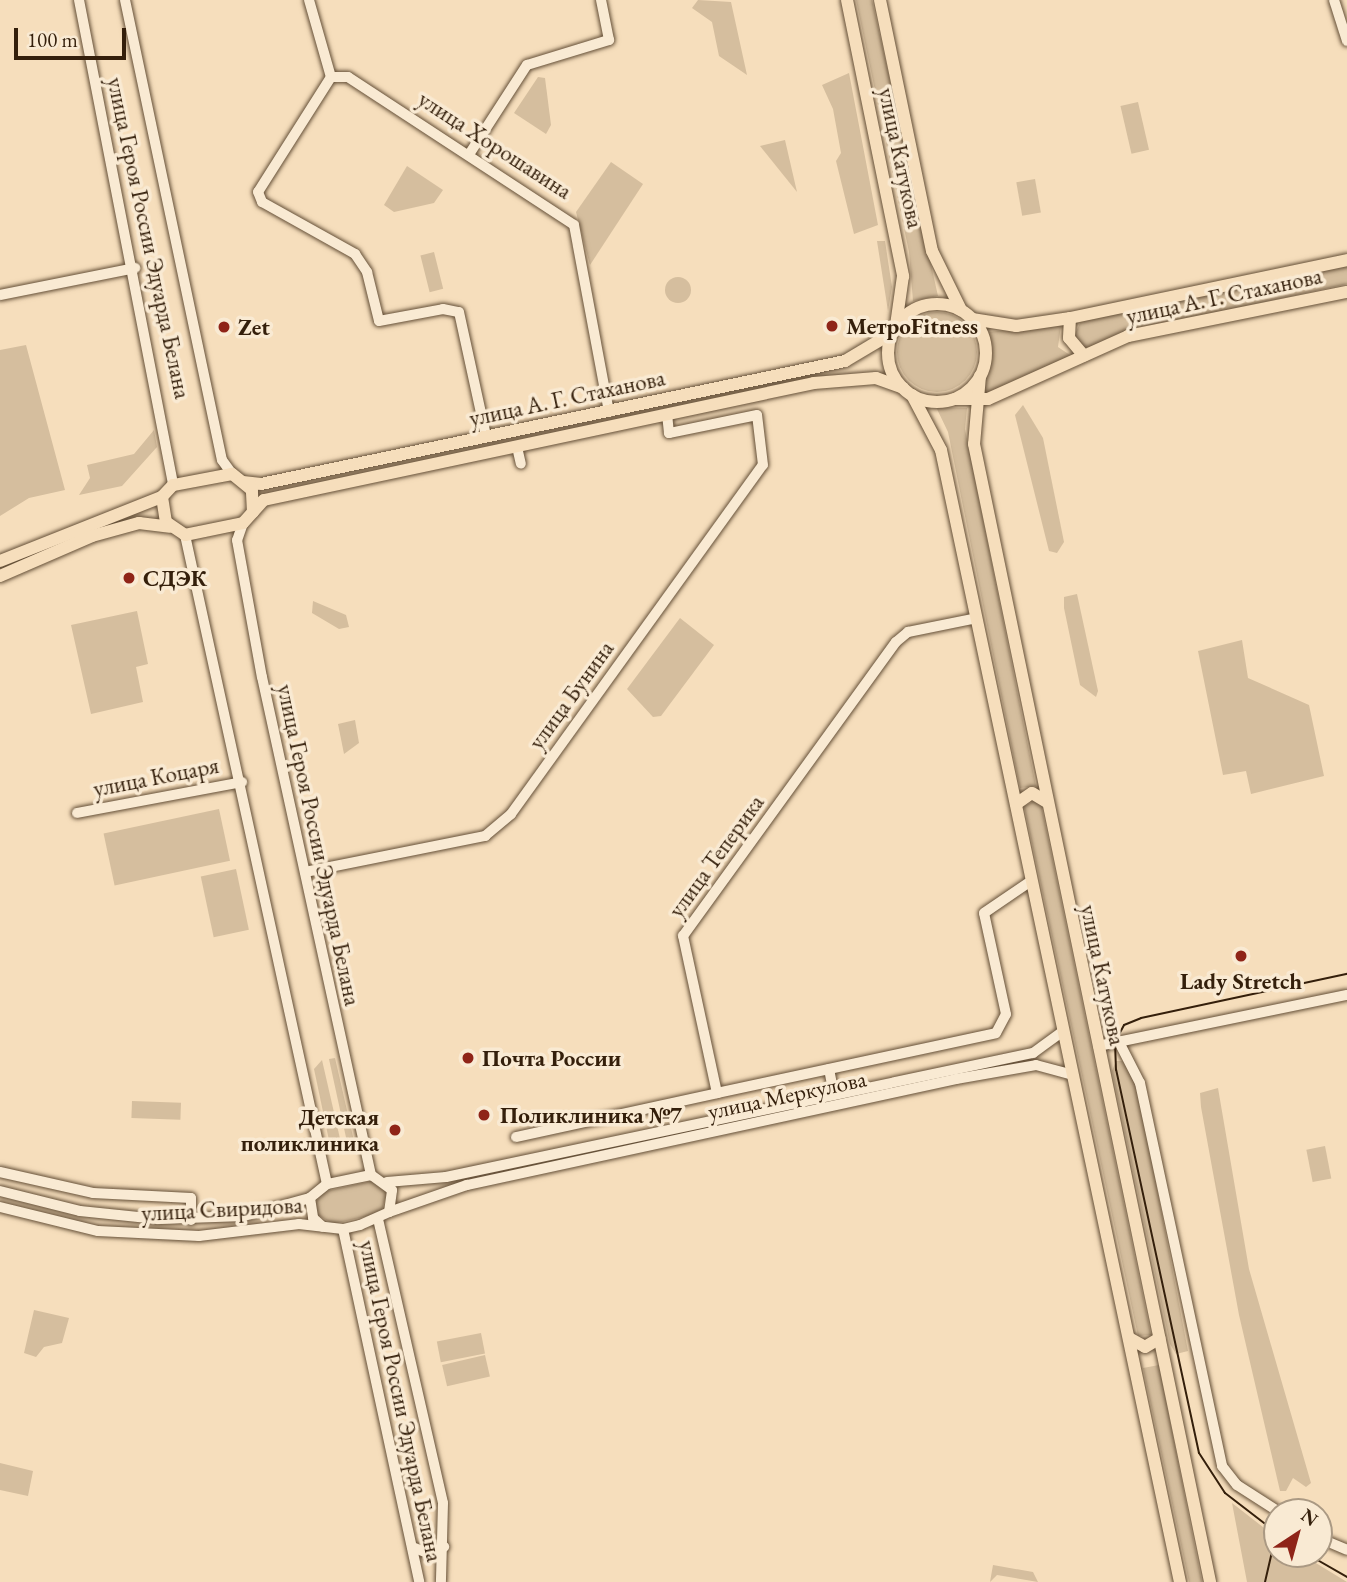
<!DOCTYPE html>
<meta charset="utf-8">
<style>
body{margin:0}
#map{position:relative;width:1347px;height:1582px;overflow:hidden;background:#f6debc;font-family:"EB Garamond",serif}
div>[style]{position:absolute}
.green>*{inset:0;background:#d5be9e;transform-origin:0 0}
.round{border-radius:50%}
.roads{filter:drop-shadow(0 0 2px #644f37) drop-shadow(0 0 2px #644f37)}
.minor>*{height:10px;margin:-5px;padding:0 5px;transform-origin:5px;border-radius:5px;background:#f9ead3}
.major>*{height:12px;margin:-6px;padding:0 6px;transform-origin:6px;border-radius:6px;background:#f6debc}
.major>.ring{margin:-6px;padding:0;box-sizing:content-box;background:none;border:12px solid #f6debc;border-radius:50%}
.tram>*{height:2px;margin:-1px;padding:0 1px;transform-origin:1px;border-radius:1px;background:#341f0b}
.dots>*{width:19px;height:19px;translate:-50% -50%;box-sizing:border-box;border:4px solid #f9ead3;border-radius:50%}
span{translate:-50% -50%;white-space:nowrap;text-align:center;line-height:1.15;-webkit-text-stroke:7px #f9ead3;paint-order:stroke}
.street-label{font-size:23px;color:#341f0b}
.poi-label{font-size:23px;color:#341f0b;font-weight:700}
.left{translate:0 -50%;text-align:left}
.right{translate:-100% -50%;text-align:right}
.north{position:absolute;left:1263px;top:1498px;width:70px;height:70px;box-sizing:border-box;background:#f9ead3;border:2px solid #aa9983;border-radius:50%;rotate:36deg;font-size:19px;font-weight:700;line-height:28px;text-align:center;color:#341f0b}
.north::after{content:'';display:block;margin:auto;width:24px;height:32px;background:#8f2418;clip-path:polygon(50% 0,100% 100%,50% 72%,0 100%)}
.scale{position:absolute;left:14px;top:28px;width:112px;height:32px;box-sizing:border-box;border:4px solid #341f0b;border-top:0;padding-left:9px;font-size:21px;line-height:24px;white-space:nowrap;color:#341f0b;-webkit-text-stroke:5px #f9ead3;paint-order:stroke}
</style>
<div id="map">
<div class="green">
<div style="clip-path:polygon(698px 0,731px 2px,747px 75px,719px 56px,712px 22px,692px 8px)"></div>
<div style="clip-path:polygon(856px 0,872px 0,938px 296px,913px 301px,909px 252px)"></div>
<div style="clip-path:polygon(849px 73px,878px 225px,854px 234px,836px 161px,841px 153px,833px 109px,822px 85px)"></div>
<div style="clip-path:polygon(538px 77px,545px 78px,551px 125px,546px 134px,514px 113px)"></div>
<div style="left:1138px;top:102px;width:49px;height:18px;rotate:77deg"></div>
<div style="clip-path:polygon(785px 140px,797px 192px,760px 146px)"></div>
<div style="clip-path:polygon(611px 162px,643px 184px,590px 265px,576px 212px)"></div>
<div style="clip-path:polygon(407px 166px,443px 190px,434px 203px,394px 212px,384px 205px)"></div>
<div style="left:1035px;top:179px;width:34px;height:19px;rotate:80deg"></div>
<div style="clip-path:polygon(877px 241px,885px 241px,892px 287px,888px 311px)"></div>
<div style="left:434px;top:252px;width:38px;height:14px;rotate:76deg"></div>
<div style="clip-path:polygon(1347px 266px,1347px 284px,1134px 330px,1092px 347px,1083px 347px,1074px 336px,1081px 321px)"></div>
<div class="round" style="left:665px;top:277px;width:26px;height:26px"></div>
<div class="round" style="left:897px;top:312px;width:80px;height:80px"></div>
<div style="clip-path:polygon(1061px 325px,1058px 347px,1073px 357px,979px 396px,992px 349px,987px 332px)"></div>
<div style="clip-path:polygon(26px 345px,65px 490px,29px 498px,0 516px,0 350px)"></div>
<div style="clip-path:polygon(1023px 405px,1043px 438px,1064px 542px,1057px 553px,1049px 551px,1015px 415px)"></div>
<div style="clip-path:polygon(936px 407px,967px 408px,965px 429px,1036px 786px,1020px 788px,948px 432px)"></div>
<div style="clip-path:polygon(154px 430px,157px 447px,122px 486px,79px 495px,90px 478px,87px 465px,134px 454px)"></div>
<div style="clip-path:polygon(1077px 594px,1098px 691px,1096px 697px,1080px 685px,1064px 608px,1064px 597px)"></div>
<div style="clip-path:polygon(313px 601px,346px 615px,349px 627px,339px 629px,312px 613px)"></div>
<div style="clip-path:polygon(137px 611px,148px 664px,136px 667px,143px 702px,91px 714px,71px 625px)"></div>
<div style="clip-path:polygon(680px 618px,714px 645px,661px 716px,653px 717px,627px 689px)"></div>
<div style="clip-path:polygon(1242px 640px,1248px 678px,1309px 705px,1324px 776px,1251px 794px,1246px 771px,1223px 775px,1198px 651px)"></div>
<div style="clip-path:polygon(355px 720px,359px 743px,344px 754px,338px 724px)"></div>
<div style="clip-path:polygon(1035px 801px,1041px 804px,1151px 1335px,1138px 1336px,1024px 806px)"></div>
<div style="left:219px;top:809px;width:53px;height:118px;rotate:78deg"></div>
<div style="left:236px;top:869px;width:62px;height:36px;rotate:78deg"></div>
<div style="clip-path:polygon(335px 1058px,354px 1141px,347px 1142px,329px 1059px)"></div>
<div style="clip-path:polygon(322px 1060px,341px 1143px,330px 1145px,314px 1069px)"></div>
<div style="clip-path:polygon(1116px 1061px,1124px 1061px,1138px 1089px,1188px 1351px,1176px 1354px,1170px 1344px,1112px 1071px)"></div>
<div style="clip-path:polygon(1218px 1088px,1249px 1269px,1311px 1483px,1306px 1487px,1293px 1478px,1286px 1491px,1280px 1491px,1239px 1315px,1201px 1107px,1200px 1093px)"></div>
<div style="left:132px;top:1101px;width:49px;height:17px;rotate:2deg"></div>
<div style="left:1325px;top:1146px;width:33px;height:19px;rotate:79deg"></div>
<div style="clip-path:polygon(372px 1181px,387px 1193px,381px 1213px,333px 1224px,318px 1215px,314px 1206px,322px 1192px)"></div>
<div style="clip-path:polygon(34px 1310px,69px 1318px,62px 1343px,44px 1347px,36px 1357px,24px 1353px)"></div>
<div style="left:481px;top:1333px;width:21px;height:45px;rotate:79deg"></div>
<div style="left:485px;top:1355px;width:22px;height:44px;rotate:77deg"></div>
<div style="clip-path:polygon(1159px 1365px,1190px 1523px,1202px 1582px,1189px 1582px,1143px 1368px)"></div>
<div style="clip-path:polygon(0 1463px,33px 1471px,28px 1496px,0 1490px)"></div>
<div style="clip-path:polygon(1232px 1503px,1277px 1538px,1277px 1554px,1301px 1554px,1347px 1582px,1247px 1582px)"></div>
<div style="clip-path:polygon(993px 1565px,1033px 1572px,1038px 1582px,997px 1575px,990px 1582px)"></div>
</div>
<div class="roads">
<div class="minor">
<div style="left:79px;top:0;width:494px;rotate:79deg"></div>
<div style="left:125px;top:0;width:470px;rotate:78.1deg"></div>
<div style="left:222px;top:460px;width:17px;rotate:54deg"></div>
<div style="left:309px;top:0;width:80px;rotate:74.1deg"></div>
<div style="left:331px;top:77px;width:17px"></div>
<div style="left:348px;top:77px;width:270px;rotate:33.2deg"></div>
<div style="left:574px;top:225px;width:190px;rotate:79.4deg"></div>
<div style="left:1334px;top:0;width:43px;rotate:72.4deg"></div>
<div style="left:331px;top:77px;width:136px;rotate:122.4deg"></div>
<div style="left:258px;top:192px;width:11px;rotate:68deg"></div>
<div style="left:262px;top:202px;width:107px;rotate:29.2deg"></div>
<div style="left:355px;top:254px;width:22px;rotate:56deg"></div>
<div style="left:367px;top:272px;width:50px;rotate:76.2deg"></div>
<div style="left:379px;top:321px;width:65px;rotate:-10.6deg"></div>
<div style="left:443px;top:309px;width:16px;rotate:11deg"></div>
<div style="left:459px;top:312px;width:127px;rotate:77.7deg"></div>
<div style="left:470px;top:153px;width:105px;rotate:-57.1deg"></div>
<div style="left:527px;top:65px;width:86px;rotate:-17deg"></div>
<div style="left:609px;top:40px;width:41px;rotate:-101.3deg"></div>
<div style="left:0;top:295px;width:138px;rotate:-11.3deg"></div>
<div style="left:517px;top:447px;width:17px;rotate:77deg"></div>
<div style="left:243px;top:523px;width:18px;rotate:109deg"></div>
<div style="left:237px;top:540px;width:139px;rotate:79.7deg"></div>
<div style="left:262px;top:677px;width:510px;rotate:77.65deg"></div>
<div style="left:185px;top:535px;width:664px;rotate:77.66deg"></div>
<div style="left:77px;top:813px;width:168px;rotate:-10.6deg"></div>
<div style="left:305px;top:872px;width:184px;rotate:-11.3deg"></div>
<div style="left:485px;top:836px;width:34px;rotate:-40deg"></div>
<div style="left:511px;top:814px;width:430px;rotate:-54.2deg"></div>
<div style="left:763px;top:465px;width:50px;rotate:-96.8deg"></div>
<div style="left:757px;top:415px;width:90px;rotate:168.4deg"></div>
<div style="left:669px;top:433px;width:18px;rotate:-96deg"></div>
<div style="left:1119px;top:1042px;width:46px;rotate:62.9deg"></div>
<div style="left:1140px;top:1083px;width:392px;rotate:77.9deg"></div>
<div style="left:1222px;top:1466px;width:24px;rotate:52deg"></div>
<div style="left:1237px;top:1485px;width:50px;rotate:32.7deg"></div>
<div style="left:1098px;top:1046px;width:254px;rotate:-11.6deg"></div>
<div style="left:829px;top:1069px;width:26px;rotate:79deg"></div>
<div style="left:717px;top:1093px;width:285px;rotate:-12.1deg"></div>
<div style="left:996px;top:1033px;width:21px;rotate:-62deg"></div>
<div style="left:1006px;top:1014px;width:103px;rotate:-102.3deg"></div>
<div style="left:984px;top:913px;width:57px;rotate:-34.2deg"></div>
<div style="left:516px;top:1137px;width:206px;rotate:-12.3deg"></div>
<div style="left:717px;top:1093px;width:161px;rotate:-102.2deg"></div>
<div style="left:683px;top:936px;width:363px;rotate:-54.1deg"></div>
<div style="left:896px;top:642px;width:16px;rotate:-40deg"></div>
<div style="left:908px;top:632px;width:70px;rotate:-11.5deg"></div>
<div style="left:0;top:1172px;width:95px;rotate:12.7deg"></div>
<div style="left:93px;top:1193px;width:98px;rotate:2.9deg"></div>
<div style="left:191px;top:1198px;width:22px;rotate:90deg"></div>
<div style="left:387px;top:1182px;width:59px;rotate:-4.8deg"></div>
<div style="left:446px;top:1177px;width:600px;rotate:-11.93deg"></div>
<div style="left:1033px;top:1053px;width:37px;rotate:-36deg"></div>
<div style="left:0;top:1191px;width:82px;rotate:14deg"></div>
<div style="left:80px;top:1211px;width:78px;rotate:5.9deg"></div>
<div style="left:158px;top:1219px;width:86px;rotate:-2deg"></div>
<div style="left:244px;top:1216px;width:68px;rotate:-15.3deg"></div>
<div style="left:0;top:1207px;width:101px;rotate:13.8deg"></div>
<div style="left:98px;top:1231px;width:101px;rotate:2.8deg"></div>
<div style="left:199px;top:1236px;width:101px;rotate:-6.8deg"></div>
<div style="left:299px;top:1224px;width:44px;rotate:6.5deg"></div>
<div style="left:343px;top:1229px;width:17px;rotate:-13deg"></div>
<div style="left:360px;top:1225px;width:32px;rotate:-24deg"></div>
<div style="left:389px;top:1212px;width:22px;rotate:-82deg"></div>
<div style="left:392px;top:1190px;width:26px;rotate:-144deg"></div>
<div style="left:371px;top:1175px;width:45px;rotate:168.4deg"></div>
<div style="left:327px;top:1184px;width:22px;rotate:141deg"></div>
<div style="left:310px;top:1198px;width:20px;rotate:81deg"></div>
<div style="left:313px;top:1218px;width:13px;rotate:42deg"></div>
<div style="left:389px;top:1212px;width:83px;rotate:-19.1deg"></div>
<div style="left:467px;top:1185px;width:500px;rotate:-12.23deg"></div>
<div style="left:956px;top:1079px;width:81px;rotate:-9.9deg"></div>
<div style="left:1036px;top:1065px;width:38px;rotate:15deg"></div>
<div style="left:378px;top:1219px;width:291px;rotate:77.1deg"></div>
<div style="left:443px;top:1503px;width:79px;rotate:91.5deg"></div>
<div style="left:343px;top:1229px;width:361px;rotate:77.8deg"></div>
<div style="left:1319px;top:1538px;width:30px;rotate:23deg"></div>
<div style="left:412px;top:1547px;width:19px;rotate:21deg"></div>
<div style="left:430px;top:1554px;width:16px;rotate:-27deg"></div>
</div>
<div class="major">
<div style="left:847px;top:0;width:282px;rotate:78.5deg"></div>
<div style="left:903px;top:276px;width:49px;rotate:98.1deg"></div>
<div style="left:880px;top:0;width:256px;rotate:78.3deg"></div>
<div style="left:932px;top:251px;width:66px;rotate:63.8deg"></div>
<div class="ring" style="left:888px;top:304px;width:86px;height:86px"></div>
<div style="left:1070px;top:318px;width:20px;rotate:93deg"></div>
<div style="left:1069px;top:338px;width:23px;rotate:50deg"></div>
<div style="left:972px;top:319px;width:45px;rotate:9deg"></div>
<div style="left:1016px;top:326px;width:55px;rotate:-8.4deg"></div>
<div style="left:1070px;top:318px;width:283px;rotate:-11.8deg"></div>
<div style="left:980px;top:376px;width:68px;rotate:95deg"></div>
<div style="left:974px;top:444px;width:1162px;rotate:78.28deg"></div>
<div style="left:912px;top:395px;width:62px;rotate:62.2deg"></div>
<div style="left:941px;top:450px;width:1157px;rotate:78.08deg"></div>
<div style="left:955px;top:399px;width:33px"></div>
<div style="left:988px;top:399px;width:154px;rotate:-24.2deg"></div>
<div style="left:1128px;top:336px;width:223px;rotate:-11.4deg"></div>
<div style="left:243px;top:482px;width:18px;rotate:6deg"></div>
<div style="left:261px;top:484px;width:597px;rotate:-11.89deg"></div>
<div style="left:845px;top:361px;width:55px;rotate:-30.8deg"></div>
<div style="left:253px;top:512px;width:22px;rotate:-93deg"></div>
<div style="left:252px;top:490px;width:26px;rotate:-141deg"></div>
<div style="left:232px;top:474px;width:60px;rotate:169.4deg"></div>
<div style="left:173px;top:485px;width:16px;rotate:133deg"></div>
<div style="left:162px;top:497px;width:25px;rotate:81deg"></div>
<div style="left:166px;top:522px;width:23px;rotate:34deg"></div>
<div style="left:185px;top:535px;width:59px;rotate:-11.7deg"></div>
<div style="left:243px;top:523px;width:31px;rotate:-48deg"></div>
<div style="left:264px;top:500px;width:562px;rotate:-12.01deg"></div>
<div style="left:814px;top:383px;width:62px;rotate:-4.6deg"></div>
<div style="left:876px;top:378px;width:29px;rotate:20deg"></div>
<div style="left:0;top:561px;width:174px;rotate:-21.6deg"></div>
<div style="left:0;top:576px;width:100px;rotate:-23.5deg"></div>
<div style="left:92px;top:536px;width:49px;rotate:-15.5deg"></div>
<div style="left:139px;top:523px;width:31px;rotate:7deg"></div>
<div style="left:1016px;top:804px;width:19px;rotate:-35deg"></div>
<div style="left:1032px;top:793px;width:17px;rotate:31deg"></div>
<div style="left:1129px;top:1338px;width:18px;rotate:29deg"></div>
<div style="left:1145px;top:1347px;width:17px;rotate:-31deg"></div>
</div>
</div>
<div class="tram">
<div style="left:1277px;top:1533px;width:66px;rotate:-142.4deg"></div>
<div style="left:1225px;top:1493px;width:48px;rotate:-123deg"></div>
<div style="left:1199px;top:1453px;width:392px;rotate:-102.2deg"></div>
<div style="left:1116px;top:1070px;width:28px;rotate:-92deg"></div>
<div style="left:1115px;top:1042px;width:19px;rotate:-62deg"></div>
<div style="left:1124px;top:1025px;width:18px;rotate:-22deg"></div>
<div style="left:1141px;top:1018px;width:211px;rotate:-12.1deg"></div>
<div style="left:1307px;top:1554px;width:46px;rotate:29.9deg"></div>
<div style="left:1265px;top:1582px;width:39px;rotate:-77deg"></div>
<div style="left:1274px;top:1544px;width:20px;rotate:-110deg"></div>
</div>
<div class="dots">
<div style="left:832px;top:326px;background:#8f2418"></div>
<div style="left:224px;top:327px;background:#8f2418"></div>
<div style="left:129px;top:578px;background:#8f2418"></div>
<div style="left:1241px;top:956px;background:#8f2418"></div>
<div style="left:468px;top:1058px;background:#8f2418"></div>
<div style="left:484px;top:1115px;background:#8f2418"></div>
<div style="left:395px;top:1130px;background:#8f2418"></div>
</div>
<div class="street-label">
<span style="left:495px;top:145px;rotate:33deg">улица Хорошавина</span>
<span style="left:901px;top:158px;rotate:78deg">улица Катукова</span>
<span style="left:149px;top:238px;rotate:78deg">улица Героя России Эдуарда Белана</span>
<span style="left:1224px;top:296px;rotate:-12deg">улица А. Г. Стаханова</span>
<span style="left:567px;top:398px;rotate:-12deg">улица А. Г. Стаханова</span>
<span style="left:571px;top:695px;rotate:-54deg">улица Бунина</span>
<span style="left:156px;top:777px;rotate:-11deg">улица Коцаря</span>
<span style="left:319px;top:845px;rotate:78deg">улица Героя России Эдуарда Белана</span>
<span style="left:716px;top:856px;rotate:-54deg">улица Теперика</span>
<span style="left:1103px;top:975px;rotate:78deg">улица Катукова</span>
<span style="left:787px;top:1095px;rotate:-12deg">улица Меркулова</span>
<span style="left:222px;top:1209px;rotate:-3deg">улица Свиридова</span>
<span style="left:401px;top:1401px;rotate:78deg">улица Героя России Эдуарда Белана</span>
</div>
<div class="poi-label">
<span class="left" style="left:846px;top:326px">МетроFitness</span>
<span class="left" style="left:238px;top:327px">Zet</span>
<span class="left" style="left:143px;top:578px">СДЭК</span>
<span style="left:1241px;top:981px">Lady Stretch</span>
<span class="left" style="left:482px;top:1058px">Почта России</span>
<span class="left" style="left:500px;top:1115px">Поликлиника №7</span>
<span class="right" style="left:379px;top:1130px">Детская<br>поликлиника</span>
</div>
<div class="north">N</div>
<div class="scale">100 m</div>
</div>
